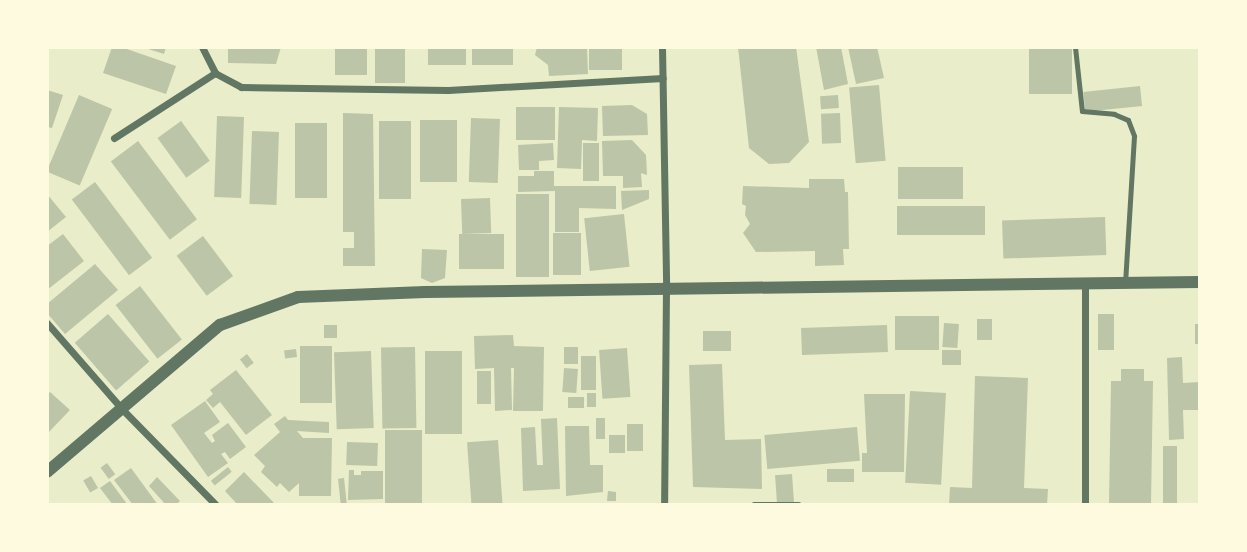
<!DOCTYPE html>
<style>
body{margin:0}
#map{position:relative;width:1247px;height:552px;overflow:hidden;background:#e9edc9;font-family:"PT Sans",sans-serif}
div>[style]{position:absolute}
.building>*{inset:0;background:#bcc5a7;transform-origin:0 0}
.service>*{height:5px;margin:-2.5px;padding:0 2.5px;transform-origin:2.5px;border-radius:2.5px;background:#617663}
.minor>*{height:7px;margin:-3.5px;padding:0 3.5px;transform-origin:3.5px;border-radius:3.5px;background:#617663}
.tertiary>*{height:12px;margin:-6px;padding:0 6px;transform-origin:6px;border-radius:6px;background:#617663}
span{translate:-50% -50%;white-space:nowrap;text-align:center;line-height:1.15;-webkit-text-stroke:7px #fefae0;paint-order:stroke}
.frame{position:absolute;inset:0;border:49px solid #fefae0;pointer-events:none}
</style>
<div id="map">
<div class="building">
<div style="clip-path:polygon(112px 47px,121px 47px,176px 66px,166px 94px,103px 73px)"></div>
<div style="clip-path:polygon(142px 47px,166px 47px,164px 54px)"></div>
<div style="clip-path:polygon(228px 47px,281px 47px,276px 64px,228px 63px)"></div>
<div style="left:335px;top:47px;width:32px;height:28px"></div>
<div style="left:375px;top:47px;width:30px;height:36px"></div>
<div style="left:428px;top:47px;width:38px;height:18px"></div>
<div style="left:472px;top:47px;width:41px;height:18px"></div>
<div style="clip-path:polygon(537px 47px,587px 47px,588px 74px,549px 76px,548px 65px,535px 55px)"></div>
<div style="left:589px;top:47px;width:33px;height:23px"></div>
<div style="clip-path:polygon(738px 47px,796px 47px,809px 142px,789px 163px,769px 164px,749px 148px)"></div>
<div style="clip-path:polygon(816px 47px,841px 47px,848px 84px,824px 90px)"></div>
<div style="clip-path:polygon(848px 47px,877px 47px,884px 78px,856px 84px)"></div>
<div style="left:1029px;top:47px;width:43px;height:47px"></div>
<div style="left:879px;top:85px;width:76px;height:30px;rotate:85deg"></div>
<div style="left:1140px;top:86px;width:20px;height:57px;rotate:84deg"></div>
<div style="clip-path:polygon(47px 90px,63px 95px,52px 128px,47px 127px)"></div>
<div style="left:79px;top:95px;width:36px;height:83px;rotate:23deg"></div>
<div style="left:838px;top:95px;width:13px;height:18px;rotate:86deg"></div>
<div style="clip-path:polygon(632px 105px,647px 114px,648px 135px,603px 136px,602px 106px)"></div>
<div style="left:516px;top:107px;width:39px;height:33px"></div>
<div style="clip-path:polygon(559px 107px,598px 108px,597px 141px,582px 140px,581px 169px,557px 168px)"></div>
<div style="clip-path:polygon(343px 113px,373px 114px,375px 266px,343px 266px,343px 248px,354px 248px,354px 232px,343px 232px)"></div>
<div style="left:840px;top:113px;width:30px;height:19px;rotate:88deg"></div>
<div style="left:217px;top:116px;width:27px;height:81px;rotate:2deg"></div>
<div style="left:471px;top:118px;width:29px;height:64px;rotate:2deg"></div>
<div style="left:420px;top:120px;width:37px;height:62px"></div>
<div style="left:181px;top:121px;width:49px;height:29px;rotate:54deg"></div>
<div style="left:379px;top:121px;width:32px;height:78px"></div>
<div style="left:295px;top:123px;width:32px;height:75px"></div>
<div style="left:252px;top:131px;width:27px;height:73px;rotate:2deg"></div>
<div style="clip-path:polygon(632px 140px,646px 155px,647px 175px,641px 173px,642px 187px,623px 188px,623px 176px,603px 176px,602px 141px)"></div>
<div style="left:138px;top:141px;width:98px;height:34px;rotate:53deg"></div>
<div style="clip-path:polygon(553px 143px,554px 160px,539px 161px,539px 170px,519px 170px,518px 145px)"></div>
<div style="left:583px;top:143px;width:16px;height:38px"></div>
<div style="left:898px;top:167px;width:65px;height:32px"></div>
<div style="clip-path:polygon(534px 171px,554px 171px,554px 186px,616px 186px,616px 209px,579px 208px,579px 232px,555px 232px,555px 191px,518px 192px,518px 176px,534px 176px)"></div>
<div style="clip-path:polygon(809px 179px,844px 179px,845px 192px,848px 192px,849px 249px,843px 249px,844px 265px,815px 266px,815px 251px,756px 252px,743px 233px,750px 224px,745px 215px,746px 206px,742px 204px,743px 186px,809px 188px)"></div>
<div style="left:95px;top:182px;width:95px;height:29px;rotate:53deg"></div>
<div style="clip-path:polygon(649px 190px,649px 199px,622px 210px,621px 191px)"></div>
<div style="clip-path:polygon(47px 194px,66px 217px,47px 232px)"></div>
<div style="left:516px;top:194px;width:33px;height:83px"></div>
<div style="left:490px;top:198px;width:35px;height:29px;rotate:88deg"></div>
<div style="left:985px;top:206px;width:29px;height:88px;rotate:90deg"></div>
<div style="left:624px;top:214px;width:53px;height:40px;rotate:84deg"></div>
<div style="left:1105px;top:217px;width:38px;height:103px;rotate:88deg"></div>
<div style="left:581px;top:233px;width:42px;height:28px;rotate:90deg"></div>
<div style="clip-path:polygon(63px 234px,84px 261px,47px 290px,47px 246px)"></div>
<div style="left:504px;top:234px;width:35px;height:45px;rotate:90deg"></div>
<div style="left:203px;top:236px;width:50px;height:33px;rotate:53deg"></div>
<div style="clip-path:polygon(422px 249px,447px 250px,445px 278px,432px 283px,421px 278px)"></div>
<div style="clip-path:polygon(95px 264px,118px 290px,65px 334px,47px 313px,47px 304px)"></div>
<div style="left:140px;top:286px;width:68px;height:31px;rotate:52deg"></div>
<div style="left:108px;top:314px;width:63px;height:44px;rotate:49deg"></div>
<div style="left:1098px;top:314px;width:16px;height:36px"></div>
<div style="left:895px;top:316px;width:44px;height:34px"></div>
<div style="left:992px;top:319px;width:21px;height:15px;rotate:90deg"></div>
<div style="left:944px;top:323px;width:15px;height:24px;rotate:4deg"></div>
<div style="left:1200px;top:324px;width:20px;height:5px;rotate:90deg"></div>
<div style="left:324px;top:325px;width:13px;height:13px"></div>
<div style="left:887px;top:325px;width:27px;height:86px;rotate:88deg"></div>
<div style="left:731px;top:331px;width:20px;height:28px;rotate:90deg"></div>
<div style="clip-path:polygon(513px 335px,514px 346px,544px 347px,543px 411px,513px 411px,514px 368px,511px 368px,512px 410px,495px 411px,494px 368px,475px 369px,474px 336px)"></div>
<div style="left:300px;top:346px;width:32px;height:57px"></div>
<div style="left:415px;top:347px;width:81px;height:34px;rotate:89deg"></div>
<div style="left:564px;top:347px;width:14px;height:17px"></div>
<div style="left:627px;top:348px;width:49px;height:28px;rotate:86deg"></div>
<div style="left:296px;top:349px;width:8px;height:12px;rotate:83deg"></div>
<div style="left:942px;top:350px;width:19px;height:15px"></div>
<div style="left:371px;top:351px;width:77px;height:37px;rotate:88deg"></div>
<div style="left:425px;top:351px;width:37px;height:83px"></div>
<div style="left:247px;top:354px;width:11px;height:9px;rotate:52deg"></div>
<div style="left:581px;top:356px;width:15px;height:34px"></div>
<div style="clip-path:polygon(1182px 357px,1183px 383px,1200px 382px,1200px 410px,1183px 410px,1184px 439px,1169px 440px,1167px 358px)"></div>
<div style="clip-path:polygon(722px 364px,725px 440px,761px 439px,762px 489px,693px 487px,689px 365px)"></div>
<div style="left:564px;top:368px;width:14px;height:24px;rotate:4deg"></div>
<div style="clip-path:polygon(1121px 369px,1144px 369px,1144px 381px,1153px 381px,1151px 505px,1109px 505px,1111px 381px,1121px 381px)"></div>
<div style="clip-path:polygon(236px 370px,272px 415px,246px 435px,220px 402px,213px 408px,206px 400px,213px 394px,210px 390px)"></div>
<div style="left:491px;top:371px;width:33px;height:14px;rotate:90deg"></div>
<div style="clip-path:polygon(975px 376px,1028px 378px,1024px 488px,1048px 489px,1047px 505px,949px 505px,950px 487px,972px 488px)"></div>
<div style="left:910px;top:391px;width:36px;height:92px;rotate:3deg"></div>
<div style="clip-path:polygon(50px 392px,70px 410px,47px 434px,47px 395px)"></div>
<div style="left:596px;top:393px;width:14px;height:9px;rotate:90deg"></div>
<div style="clip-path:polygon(864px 394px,905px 394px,904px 472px,862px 472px,862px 453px,867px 453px)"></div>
<div style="left:584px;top:397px;width:11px;height:16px;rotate:90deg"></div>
<div style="clip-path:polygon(205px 401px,220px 422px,204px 433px,212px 443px,215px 441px,212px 435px,228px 423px,246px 447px,230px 459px,225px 452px,221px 454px,228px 463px,208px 477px,171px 425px)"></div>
<div style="clip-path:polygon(285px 416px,288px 420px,329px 422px,329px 433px,297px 431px,303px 438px,332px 438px,331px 496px,299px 496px,299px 483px,289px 492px,280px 483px,277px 487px,261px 472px,265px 466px,254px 455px,280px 432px,274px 424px)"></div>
<div style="clip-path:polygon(557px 418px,560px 489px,523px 491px,521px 428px,535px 427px,537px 465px,543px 465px,541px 419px)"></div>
<div style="left:596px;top:418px;width:9px;height:21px"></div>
<div style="left:627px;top:424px;width:16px;height:27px"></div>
<div style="clip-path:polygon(565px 426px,589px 426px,590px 465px,603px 465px,603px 492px,566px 496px)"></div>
<div style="left:857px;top:427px;width:34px;height:93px;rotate:85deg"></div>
<div style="left:385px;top:430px;width:37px;height:73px"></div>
<div style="left:609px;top:435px;width:16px;height:18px"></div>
<div style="left:498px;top:440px;width:65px;height:31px;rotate:86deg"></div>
<div style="left:347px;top:442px;width:31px;height:23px;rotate:2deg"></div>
<div style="left:1163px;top:446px;width:14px;height:59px"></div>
<div style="left:107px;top:463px;width:14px;height:8px;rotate:54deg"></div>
<div style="left:228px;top:467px;width:6px;height:22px;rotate:51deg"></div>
<div style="clip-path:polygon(131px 468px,158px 505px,133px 505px,114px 480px)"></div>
<div style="left:827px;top:469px;width:27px;height:13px"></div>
<div style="clip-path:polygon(349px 470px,354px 470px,354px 475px,361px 475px,361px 471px,383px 471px,383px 499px,348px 500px)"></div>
<div style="clip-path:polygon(244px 472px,276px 505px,238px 505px,225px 491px)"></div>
<div style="left:792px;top:474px;width:28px;height:17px;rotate:86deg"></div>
<div style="left:91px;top:476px;width:14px;height:9px;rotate:60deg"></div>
<div style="clip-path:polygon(157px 477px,180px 501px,176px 505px,166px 505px,149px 486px)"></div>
<div style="left:344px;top:478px;width:27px;height:6px;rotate:84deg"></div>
<div style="clip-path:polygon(110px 481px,127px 504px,126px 505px,113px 505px,100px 488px)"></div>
<div style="clip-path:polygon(608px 491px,616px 492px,616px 501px,607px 501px)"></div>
</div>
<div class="service">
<div style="left:1075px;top:47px;width:64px;rotate:83.8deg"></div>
<div style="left:1082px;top:111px;width:32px;rotate:5deg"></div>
<div style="left:1114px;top:114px;width:15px;rotate:23deg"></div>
<div style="left:1128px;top:120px;width:17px;rotate:69deg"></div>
<div style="left:1134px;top:136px;width:146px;rotate:93.5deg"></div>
</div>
<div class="minor">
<div style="left:202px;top:47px;width:29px;rotate:63deg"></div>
<div style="left:215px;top:73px;width:30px;rotate:28deg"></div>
<div style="left:241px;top:87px;width:207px;rotate:0.8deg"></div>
<div style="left:448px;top:90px;width:215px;rotate:-3.2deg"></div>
<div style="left:662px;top:47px;width:241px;rotate:89deg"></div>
<div style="left:666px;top:288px;width:217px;rotate:90.5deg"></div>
<div style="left:114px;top:138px;width:120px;rotate:-32.8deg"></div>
<div style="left:1085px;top:286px;width:219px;rotate:90deg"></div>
<div style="left:47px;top:323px;width:114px;rotate:48.9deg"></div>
<div style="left:122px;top:409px;width:134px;rotate:45.6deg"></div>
<div style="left:754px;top:505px;width:44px"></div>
</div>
<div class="tertiary">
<div style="left:47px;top:472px;width:227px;rotate:-40.4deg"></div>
<div style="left:220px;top:325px;width:83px;rotate:-19.7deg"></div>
<div style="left:298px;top:297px;width:127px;rotate:-2.3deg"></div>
<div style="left:425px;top:292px;width:775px;rotate:-0.74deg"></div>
</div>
<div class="frame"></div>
</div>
